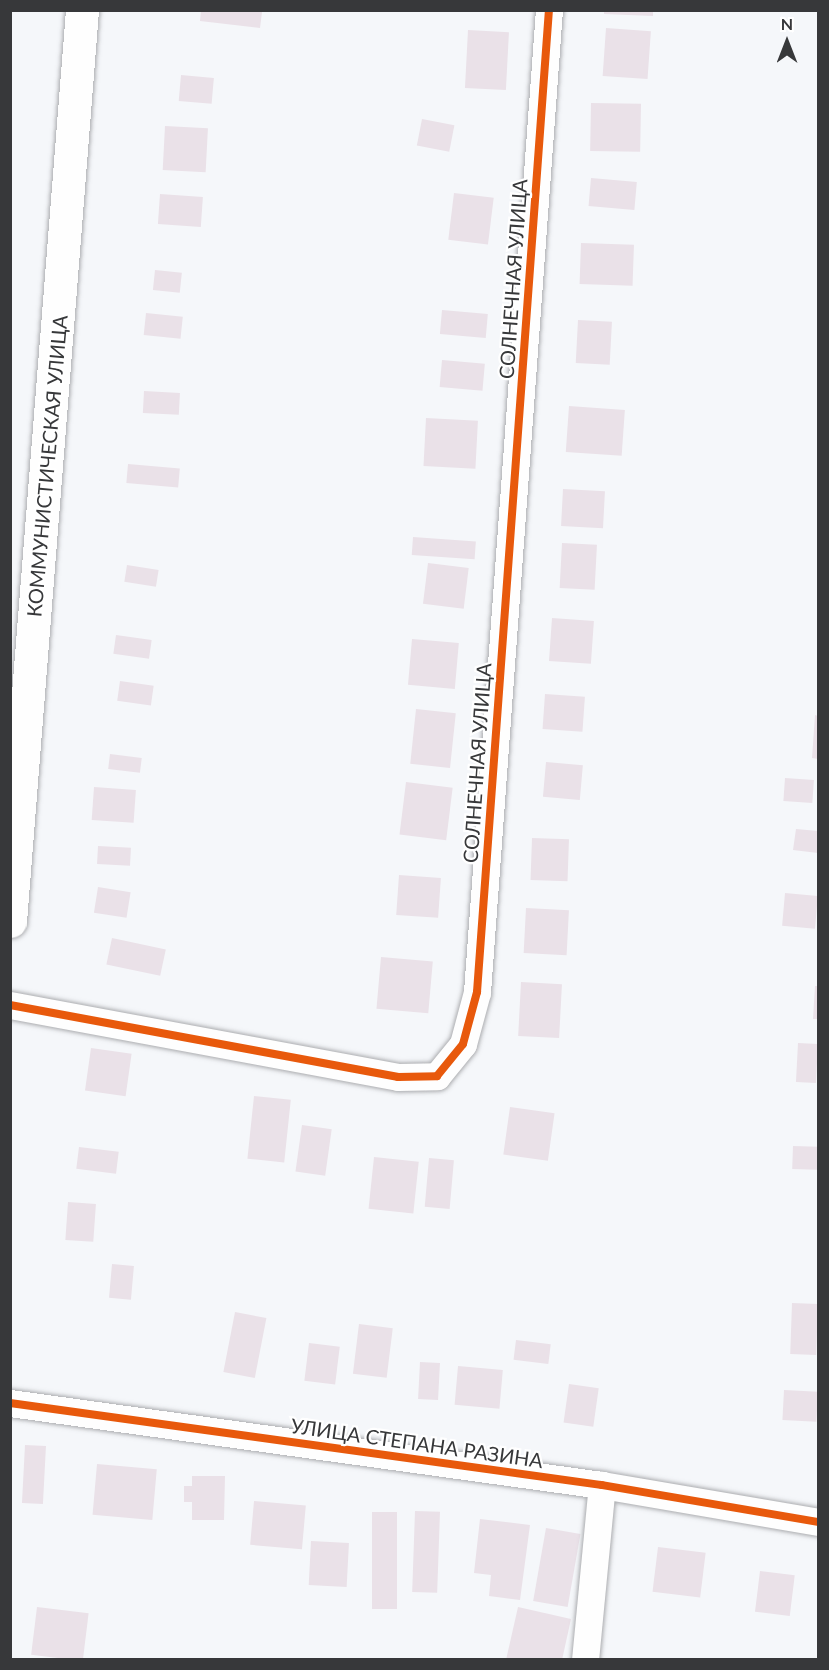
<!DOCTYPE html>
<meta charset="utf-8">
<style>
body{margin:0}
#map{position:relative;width:829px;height:1670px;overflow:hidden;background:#f5f7fa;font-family:Lato,sans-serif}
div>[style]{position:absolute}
.building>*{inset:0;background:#eae1e8;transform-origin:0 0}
.roads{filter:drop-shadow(0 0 2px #acadb0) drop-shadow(0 0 2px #acadb0)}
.street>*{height:27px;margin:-13.5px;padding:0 13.5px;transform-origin:13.5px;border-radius:13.5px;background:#fefefe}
.secondary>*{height:33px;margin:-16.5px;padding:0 16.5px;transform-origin:16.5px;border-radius:16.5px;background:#fefefe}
.cycleway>*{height:8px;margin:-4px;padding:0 4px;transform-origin:4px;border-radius:4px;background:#e8590c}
span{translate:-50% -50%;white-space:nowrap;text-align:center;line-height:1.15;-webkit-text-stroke:4.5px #fff;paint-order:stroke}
.street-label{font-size:20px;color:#37383a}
.frame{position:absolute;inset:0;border:12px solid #37383a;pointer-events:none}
.north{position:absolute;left:757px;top:12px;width:60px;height:60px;-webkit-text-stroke:4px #fff;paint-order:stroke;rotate:0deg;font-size:16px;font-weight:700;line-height:24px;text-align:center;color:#37383a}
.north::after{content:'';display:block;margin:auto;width:21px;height:27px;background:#37383a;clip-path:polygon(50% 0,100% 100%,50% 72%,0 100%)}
</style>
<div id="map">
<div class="building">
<div style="clip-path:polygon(201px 10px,262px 12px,260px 28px,200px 21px)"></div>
<div style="clip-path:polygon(604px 10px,653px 10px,653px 16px,604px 14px)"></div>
<div style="left:606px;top:28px;width:45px;height:48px;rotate:4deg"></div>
<div style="left:468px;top:30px;width:41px;height:58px;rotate:3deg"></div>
<div style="left:181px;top:75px;width:33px;height:26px;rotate:5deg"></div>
<div style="left:591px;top:103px;width:50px;height:48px;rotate:1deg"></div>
<div style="left:422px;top:119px;width:33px;height:27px;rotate:11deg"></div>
<div style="left:165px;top:126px;width:43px;height:44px;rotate:3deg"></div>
<div style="left:591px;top:178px;width:46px;height:28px;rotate:5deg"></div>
<div style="left:454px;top:193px;width:40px;height:47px;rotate:7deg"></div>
<div style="left:160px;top:194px;width:43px;height:30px;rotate:4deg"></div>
<div style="left:581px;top:243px;width:53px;height:41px;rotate:2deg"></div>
<div style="left:155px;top:270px;width:27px;height:20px;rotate:6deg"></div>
<div style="left:442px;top:310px;width:46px;height:24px;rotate:5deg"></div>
<div style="left:146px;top:313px;width:37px;height:22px;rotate:6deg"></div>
<div style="left:578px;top:320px;width:34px;height:43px;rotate:3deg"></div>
<div style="left:442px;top:360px;width:43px;height:27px;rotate:5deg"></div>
<div style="left:144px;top:391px;width:36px;height:22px;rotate:3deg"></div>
<div style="left:569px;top:406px;width:56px;height:46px;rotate:4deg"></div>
<div style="left:426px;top:418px;width:52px;height:48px;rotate:3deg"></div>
<div style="left:128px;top:464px;width:52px;height:19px;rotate:5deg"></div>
<div style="left:563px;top:489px;width:42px;height:37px;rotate:3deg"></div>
<div style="left:413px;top:537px;width:63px;height:18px;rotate:4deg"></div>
<div style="left:562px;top:543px;width:35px;height:45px;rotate:3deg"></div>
<div style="left:428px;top:563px;width:41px;height:41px;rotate:7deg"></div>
<div style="left:127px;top:565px;width:32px;height:17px;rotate:9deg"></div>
<div style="left:552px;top:618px;width:42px;height:43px;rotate:4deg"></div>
<div style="left:116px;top:635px;width:36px;height:19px;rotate:8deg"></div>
<div style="left:412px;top:639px;width:47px;height:46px;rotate:5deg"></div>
<div style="left:120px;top:681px;width:34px;height:20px;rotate:8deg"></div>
<div style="left:545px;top:694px;width:40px;height:35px;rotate:4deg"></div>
<div style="left:416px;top:709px;width:40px;height:55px;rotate:6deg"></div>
<div style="clip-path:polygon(815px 715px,818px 716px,818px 759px,812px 758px)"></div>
<div style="left:110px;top:754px;width:32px;height:15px;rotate:7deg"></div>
<div style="left:546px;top:762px;width:37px;height:35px;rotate:5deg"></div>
<div style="left:785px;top:778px;width:29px;height:23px;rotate:4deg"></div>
<div style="left:406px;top:782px;width:47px;height:53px;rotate:7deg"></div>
<div style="left:94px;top:787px;width:42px;height:33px;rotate:4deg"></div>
<div style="clip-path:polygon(796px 829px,818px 831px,818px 853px,793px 850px)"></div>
<div style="left:532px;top:838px;width:37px;height:42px;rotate:2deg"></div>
<div style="left:98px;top:846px;width:33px;height:18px;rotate:3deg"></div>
<div style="left:399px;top:875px;width:42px;height:40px;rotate:4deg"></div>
<div style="left:98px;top:887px;width:33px;height:26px;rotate:9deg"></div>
<div style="left:785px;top:893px;width:33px;height:33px;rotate:5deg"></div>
<div style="left:526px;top:908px;width:43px;height:45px;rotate:3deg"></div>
<div style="left:112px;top:938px;width:55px;height:27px;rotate:12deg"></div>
<div style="left:381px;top:957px;width:52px;height:52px;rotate:5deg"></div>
<div style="left:521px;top:982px;width:41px;height:54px;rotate:3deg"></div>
<div style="clip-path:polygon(815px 986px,818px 986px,818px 1019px,813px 1019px)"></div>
<div style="left:798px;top:1043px;width:20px;height:39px;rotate:3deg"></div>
<div style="left:91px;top:1048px;width:41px;height:43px;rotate:8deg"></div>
<div style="left:254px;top:1096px;width:37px;height:63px;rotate:6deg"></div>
<div style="left:510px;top:1107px;width:45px;height:48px;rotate:8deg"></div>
<div style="left:302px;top:1125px;width:30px;height:47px;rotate:8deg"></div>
<div style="left:793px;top:1146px;width:25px;height:23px;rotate:2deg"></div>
<div style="left:79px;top:1147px;width:40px;height:22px;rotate:7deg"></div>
<div style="left:374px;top:1157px;width:45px;height:52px;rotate:6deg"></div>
<div style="left:429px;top:1158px;width:25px;height:49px;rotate:5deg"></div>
<div style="left:68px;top:1202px;width:28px;height:38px;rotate:4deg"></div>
<div style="left:112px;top:1264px;width:22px;height:34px;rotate:5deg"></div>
<div style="left:792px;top:1303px;width:26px;height:51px;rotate:2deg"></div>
<div style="left:235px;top:1312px;width:32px;height:61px;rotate:11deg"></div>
<div style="left:359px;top:1324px;width:34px;height:50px;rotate:7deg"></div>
<div style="left:516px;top:1340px;width:35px;height:20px;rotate:7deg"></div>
<div style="left:309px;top:1343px;width:31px;height:38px;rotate:7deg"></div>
<div style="left:420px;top:1362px;width:20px;height:37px;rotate:3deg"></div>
<div style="left:458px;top:1366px;width:45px;height:39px;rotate:5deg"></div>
<div style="left:569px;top:1384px;width:30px;height:39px;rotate:8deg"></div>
<div style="left:784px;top:1390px;width:34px;height:30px;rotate:3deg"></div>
<div style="left:25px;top:1445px;width:21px;height:58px;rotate:3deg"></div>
<div style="left:97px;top:1464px;width:60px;height:51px;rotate:5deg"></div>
<div style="clip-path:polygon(192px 1476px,225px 1476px,224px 1520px,192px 1520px,192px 1502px,184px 1502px,184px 1486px,192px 1486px)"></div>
<div style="left:254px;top:1501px;width:52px;height:44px;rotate:5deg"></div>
<div style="left:415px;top:1511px;width:25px;height:81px;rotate:2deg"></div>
<div style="left:372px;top:1512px;width:25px;height:97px"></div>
<div style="clip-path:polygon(480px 1519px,530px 1525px,520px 1600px,489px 1596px,491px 1575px,474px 1573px)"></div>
<div style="left:546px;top:1528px;width:35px;height:74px;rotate:10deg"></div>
<div style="left:311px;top:1541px;width:38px;height:44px;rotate:3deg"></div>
<div style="left:658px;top:1547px;width:48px;height:45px;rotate:7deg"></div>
<div style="left:760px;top:1571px;width:35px;height:41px;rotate:7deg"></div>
<div style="left:37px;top:1607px;width:52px;height:48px;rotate:7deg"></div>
<div style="clip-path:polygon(518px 1607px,571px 1619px,562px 1660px,506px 1660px)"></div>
</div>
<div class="roads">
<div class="street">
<div style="left:10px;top:1005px;width:395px;rotate:10.5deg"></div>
<div style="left:398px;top:1077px;width:39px;rotate:-1deg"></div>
<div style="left:437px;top:1076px;width:41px;rotate:-50.9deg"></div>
<div style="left:463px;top:1044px;width:54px;rotate:-74.9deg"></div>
<div style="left:477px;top:992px;width:985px;rotate:-85.81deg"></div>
<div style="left:10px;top:1403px;width:598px;rotate:7.89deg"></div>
<div style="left:602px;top:1485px;width:219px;rotate:9.7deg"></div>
<div style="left:585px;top:1660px;width:176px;rotate:-84.5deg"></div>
</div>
<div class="secondary">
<div style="left:10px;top:921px;width:914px;rotate:-85.48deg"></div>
</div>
</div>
<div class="cycleway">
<div style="left:10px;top:1005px;width:395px;rotate:10.5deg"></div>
<div style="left:398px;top:1077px;width:39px;rotate:-1deg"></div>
<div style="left:437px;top:1076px;width:41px;rotate:-50.9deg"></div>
<div style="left:463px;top:1044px;width:54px;rotate:-74.9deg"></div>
<div style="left:477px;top:992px;width:985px;rotate:-85.81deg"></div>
<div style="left:10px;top:1403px;width:598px;rotate:7.89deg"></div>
<div style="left:602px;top:1485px;width:219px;rotate:9.7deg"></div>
</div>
<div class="street-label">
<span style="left:513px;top:279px;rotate:-86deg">СОЛНЕЧНАЯ УЛИЦА</span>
<span style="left:47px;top:466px;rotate:-85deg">КОММУНИСТИЧЕСКАЯ УЛИЦА</span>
<span style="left:477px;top:763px;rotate:-86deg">СОЛНЕЧНАЯ УЛИЦА</span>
<span style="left:417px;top:1443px;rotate:8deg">УЛИЦА СТЕПАНА РАЗИНА</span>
</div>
<div class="frame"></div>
<div class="north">N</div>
</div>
